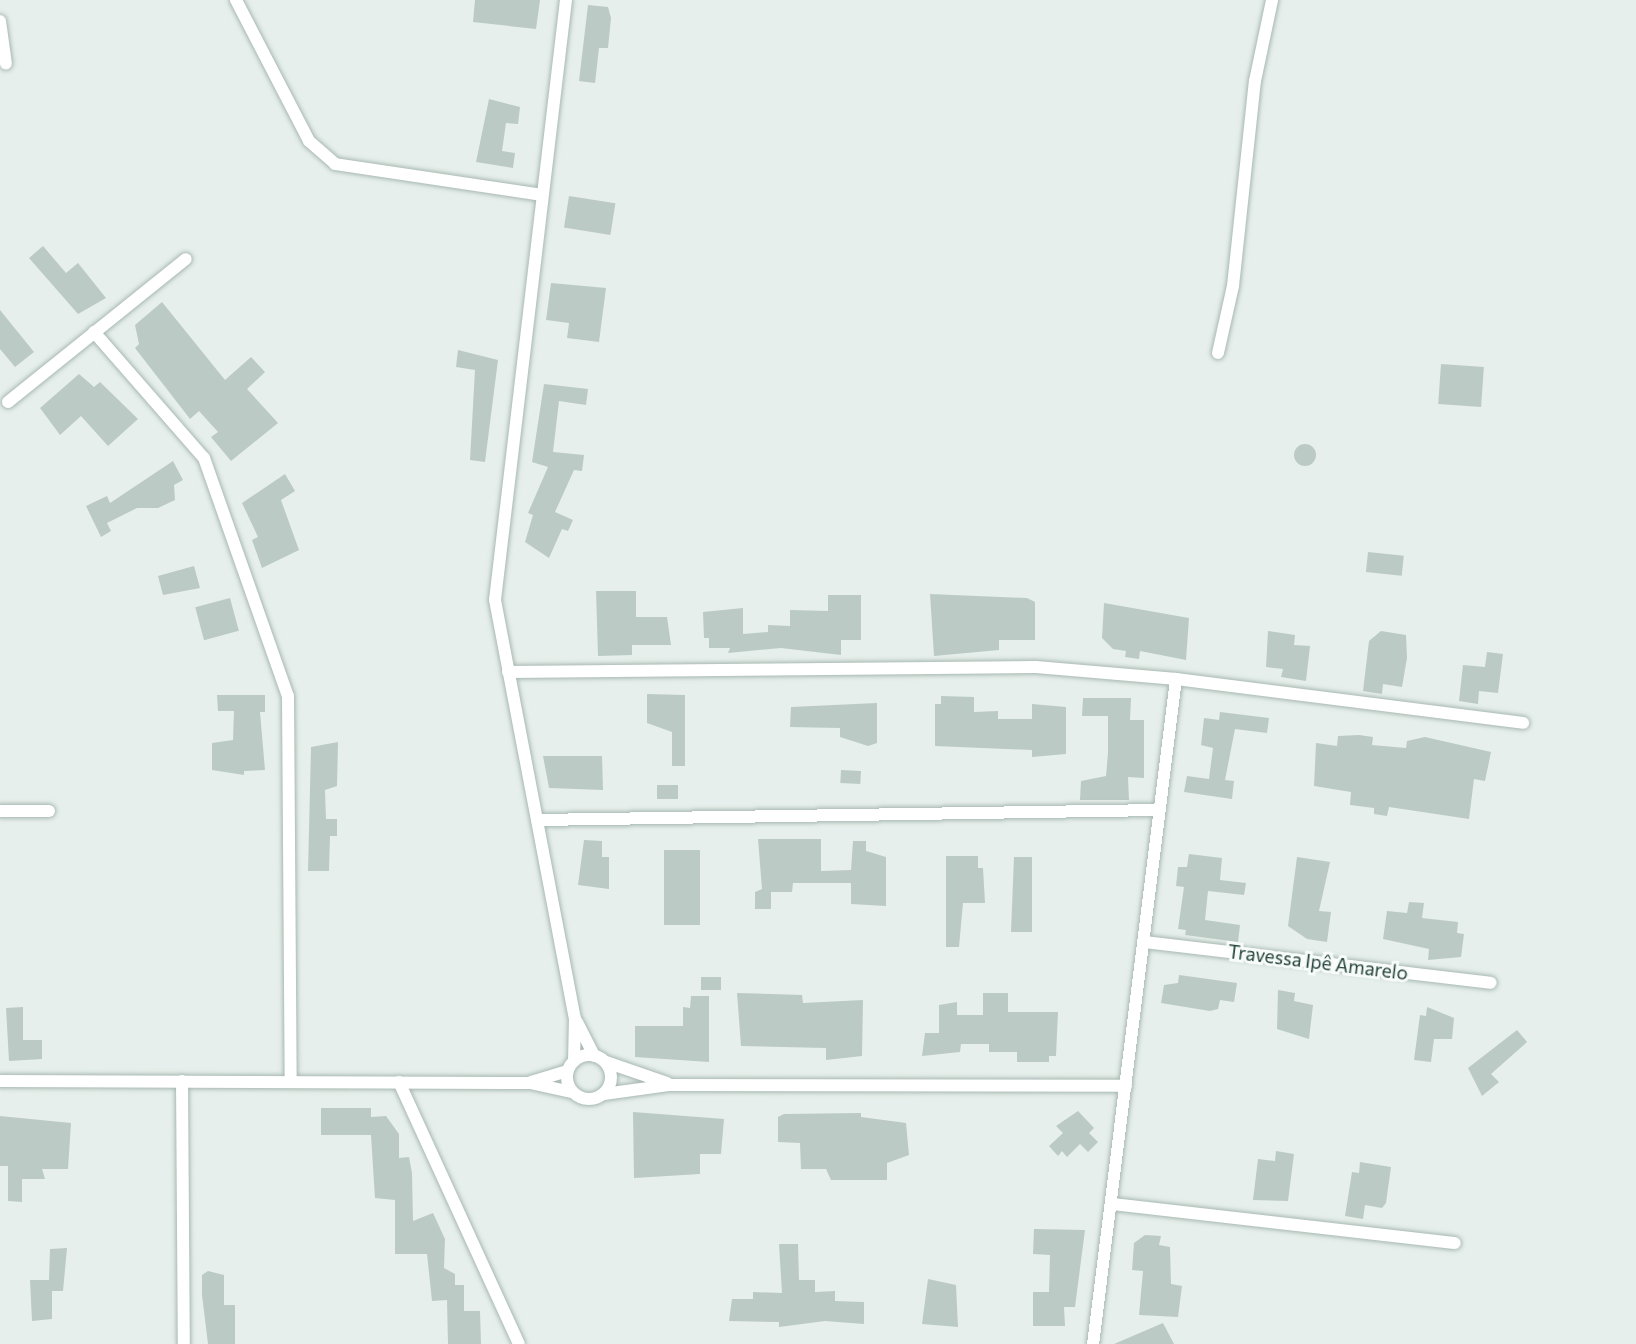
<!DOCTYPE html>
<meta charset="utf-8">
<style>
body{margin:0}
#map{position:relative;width:1636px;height:1344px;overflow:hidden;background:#e6efeb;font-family:Commissioner,sans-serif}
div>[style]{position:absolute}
.building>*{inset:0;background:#bbcac4;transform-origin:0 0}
.round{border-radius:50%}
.roads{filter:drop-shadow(0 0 2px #a8b8b2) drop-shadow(0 0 2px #a8b8b2)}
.minor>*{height:12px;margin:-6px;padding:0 6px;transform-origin:6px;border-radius:6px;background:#fff}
.minor>.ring{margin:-6px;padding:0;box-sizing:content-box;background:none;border:12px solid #fff;border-radius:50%}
span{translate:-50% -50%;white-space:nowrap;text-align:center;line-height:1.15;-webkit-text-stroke:6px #f7fbf9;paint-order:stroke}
.street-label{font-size:19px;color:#24423a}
</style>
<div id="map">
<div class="building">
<div style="clip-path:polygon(475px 0,540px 0,536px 29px,473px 22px)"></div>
<div style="clip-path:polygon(588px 5px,608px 7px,611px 18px,608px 48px,599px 48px,595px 83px,579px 81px)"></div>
<div style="clip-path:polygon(489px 99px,520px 107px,518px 124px,506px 123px,502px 151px,515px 153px,513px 168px,476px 162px)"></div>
<div style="left:569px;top:196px;width:47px;height:32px;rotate:9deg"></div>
<div style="clip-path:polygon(43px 246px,66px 273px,78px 263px,106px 298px,78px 314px,29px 258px)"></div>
<div style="clip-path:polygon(551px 283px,606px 288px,599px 342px,567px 338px,569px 323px,546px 320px)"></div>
<div style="clip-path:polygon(162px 302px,225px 380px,251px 357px,265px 372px,247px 389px,278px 423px,231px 461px,211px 437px,218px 432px,199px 411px,190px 419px,135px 348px,139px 344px,135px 325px)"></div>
<div style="clip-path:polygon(0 310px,34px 352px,15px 367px,0 349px)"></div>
<div style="clip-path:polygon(458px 350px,498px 360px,485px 462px,470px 460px,475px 370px,456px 367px)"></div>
<div style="left:1441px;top:364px;width:43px;height:40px;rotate:4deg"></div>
<div style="clip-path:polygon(79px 374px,94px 387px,100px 382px,138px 419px,108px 446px,81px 416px,60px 435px,40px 408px)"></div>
<div style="clip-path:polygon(544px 384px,588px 389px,586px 405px,559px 401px,553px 452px,584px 455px,582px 471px,574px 470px,555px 512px,573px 520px,568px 531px,562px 529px,549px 558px,525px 542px,533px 515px,528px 513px,548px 467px,532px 462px)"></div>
<div class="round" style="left:1294px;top:444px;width:22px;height:22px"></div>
<div style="clip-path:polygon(173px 461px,183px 480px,174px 485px,175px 500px,158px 508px,137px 508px,107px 523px,111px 531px,101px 537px,86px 506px,107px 496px,110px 503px)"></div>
<div style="clip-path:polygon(285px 474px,295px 491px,281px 500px,299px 550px,262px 568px,252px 540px,258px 537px,242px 503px)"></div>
<div style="left:1368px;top:552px;width:36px;height:20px;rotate:6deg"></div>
<div style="clip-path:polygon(194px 566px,200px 588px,163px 595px,158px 576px)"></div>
<div style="clip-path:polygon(596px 591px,636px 591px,636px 617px,667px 617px,671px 645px,632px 645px,632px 655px,598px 656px)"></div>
<div style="clip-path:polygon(930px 594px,1027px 598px,1035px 602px,1035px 640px,999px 640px,999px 650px,934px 656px)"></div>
<div style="clip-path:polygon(828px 595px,861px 595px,861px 640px,841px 640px,841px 655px,781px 648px,728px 653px,730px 648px,709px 648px,709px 638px,704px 638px,703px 612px,743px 608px,743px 634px,768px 632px,768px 625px,790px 626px,790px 610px,828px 611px)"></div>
<div style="left:230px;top:598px;width:34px;height:36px;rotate:75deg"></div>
<div style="clip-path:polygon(1104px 603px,1189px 618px,1186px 660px,1140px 651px,1139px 659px,1125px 657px,1126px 651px,1113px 649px,1102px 638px)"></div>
<div style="clip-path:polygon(1268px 631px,1295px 635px,1294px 645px,1310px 646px,1306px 681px,1281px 677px,1283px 669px,1266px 667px)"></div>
<div style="clip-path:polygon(1381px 631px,1406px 635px,1407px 658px,1402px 687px,1383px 684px,1382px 694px,1363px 691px,1369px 641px)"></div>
<div style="clip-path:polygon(1487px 652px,1503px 654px,1498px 693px,1479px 691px,1478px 704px,1459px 701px,1463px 665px,1485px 667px)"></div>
<div style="clip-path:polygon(647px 694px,685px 695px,685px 766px,672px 766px,672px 732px,647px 723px)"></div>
<div style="clip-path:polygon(217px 695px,265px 695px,265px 712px,260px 712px,265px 770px,244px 771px,244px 775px,212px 770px,212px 743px,233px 740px,234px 711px,218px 711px)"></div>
<div style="clip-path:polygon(941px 696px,974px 697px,974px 712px,998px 711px,998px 719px,1032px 719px,1032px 704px,1066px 707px,1066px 754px,1032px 757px,1032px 750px,935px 746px,935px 704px,941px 704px)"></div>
<div style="clip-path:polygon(1083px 698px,1131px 698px,1130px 720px,1144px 720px,1144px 778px,1128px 777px,1129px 800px,1080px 800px,1081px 781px,1106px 776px,1108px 753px,1108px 716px,1082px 716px)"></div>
<div style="clip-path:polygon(877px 703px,877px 743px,868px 746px,840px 737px,840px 728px,790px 727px,791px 707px)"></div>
<div style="clip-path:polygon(1220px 712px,1269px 718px,1267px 733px,1235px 729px,1225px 780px,1234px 781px,1232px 799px,1184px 792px,1187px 776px,1209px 779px,1213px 748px,1201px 745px,1204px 718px,1219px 720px)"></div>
<div style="clip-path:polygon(1359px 735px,1373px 737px,1372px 745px,1406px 748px,1407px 741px,1425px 737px,1491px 752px,1485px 781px,1474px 779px,1469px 819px,1389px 807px,1387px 816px,1374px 814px,1374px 808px,1350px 805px,1351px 792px,1314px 786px,1316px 743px,1337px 746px,1338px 736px)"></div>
<div style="clip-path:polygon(338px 742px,337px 786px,325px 790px,326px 819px,337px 819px,337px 836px,330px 836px,329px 871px,308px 871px,311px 747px)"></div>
<div style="clip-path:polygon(543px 756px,602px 756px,603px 790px,549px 788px)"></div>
<div style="left:841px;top:770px;width:20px;height:13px;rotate:3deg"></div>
<div style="left:657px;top:785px;width:21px;height:14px"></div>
<div style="clip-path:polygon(758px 839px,821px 839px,821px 871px,851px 870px,853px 841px,866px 841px,866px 851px,886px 857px,886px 906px,851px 904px,851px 883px,793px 883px,792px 892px,771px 892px,771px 909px,755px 909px,755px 892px,762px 889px)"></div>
<div style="clip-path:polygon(584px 840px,602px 841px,602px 857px,609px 857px,609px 889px,578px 885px)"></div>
<div style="left:664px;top:850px;width:36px;height:75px"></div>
<div style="clip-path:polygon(1189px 854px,1222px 858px,1220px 880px,1246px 883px,1244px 895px,1208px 891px,1205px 920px,1240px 925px,1238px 942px,1185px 935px,1186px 930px,1178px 929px,1184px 887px,1176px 886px,1178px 867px,1187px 867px)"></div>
<div style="clip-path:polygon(946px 856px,978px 856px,978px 868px,983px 868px,985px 903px,963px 903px,959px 947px,946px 947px)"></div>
<div style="clip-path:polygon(1014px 857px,1032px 857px,1032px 932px,1011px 932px)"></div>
<div style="clip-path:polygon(1297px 857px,1330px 862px,1319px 911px,1331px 912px,1327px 942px,1307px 939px,1288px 926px)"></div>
<div style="clip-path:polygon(1409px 902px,1424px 903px,1422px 918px,1458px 922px,1457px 933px,1464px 934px,1461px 957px,1428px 960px,1429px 949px,1383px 939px,1387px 911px,1407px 913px)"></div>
<div style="clip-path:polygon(1179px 975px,1237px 983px,1234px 1002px,1220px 1000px,1218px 1009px,1210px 1011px,1161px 1003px,1164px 985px,1178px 983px)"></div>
<div style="left:701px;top:977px;width:20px;height:13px"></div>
<div style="clip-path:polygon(1278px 990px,1295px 993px,1294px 1001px,1313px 1005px,1309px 1039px,1277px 1029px)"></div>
<div style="clip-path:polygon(737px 993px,802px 995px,803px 1003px,863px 1000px,862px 1056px,826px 1060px,826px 1048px,741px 1046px)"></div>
<div style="clip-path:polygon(983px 993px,1008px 993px,1008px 1012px,1058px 1012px,1056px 1056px,1049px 1056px,1049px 1062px,1017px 1062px,1017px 1052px,989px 1052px,989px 1044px,961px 1044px,960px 1052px,922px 1056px,925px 1033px,939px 1033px,939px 1005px,957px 1002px,957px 1015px,983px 1015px)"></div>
<div style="clip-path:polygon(691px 996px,709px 996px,709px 1062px,635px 1057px,635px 1026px,683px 1026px,683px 1007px,690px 1008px)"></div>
<div style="clip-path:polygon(23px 1007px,23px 1040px,42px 1040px,42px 1059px,9px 1061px,6px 1008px)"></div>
<div style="clip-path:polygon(1427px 1007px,1454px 1018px,1452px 1039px,1434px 1039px,1431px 1062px,1414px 1060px,1420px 1015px,1426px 1016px)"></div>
<div style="clip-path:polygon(1517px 1030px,1527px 1042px,1491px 1074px,1499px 1082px,1482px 1096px,1468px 1068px)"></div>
<div style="clip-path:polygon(321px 1108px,371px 1108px,371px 1117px,386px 1116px,399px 1134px,399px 1158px,409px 1157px,412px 1173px,413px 1221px,433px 1213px,445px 1239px,444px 1268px,455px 1274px,455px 1285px,464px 1285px,464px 1311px,480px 1311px,481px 1344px,448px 1344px,447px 1300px,432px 1301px,427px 1254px,395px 1254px,395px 1200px,375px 1198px,371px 1135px,321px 1135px)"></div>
<div style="clip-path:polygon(1078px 1111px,1094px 1128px,1089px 1133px,1098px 1142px,1088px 1152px,1080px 1144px,1067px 1157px,1062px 1151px,1058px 1156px,1049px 1146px,1063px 1133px,1056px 1126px)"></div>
<div style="clip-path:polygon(633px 1112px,724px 1119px,721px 1154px,700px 1154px,700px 1174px,634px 1178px)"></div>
<div style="clip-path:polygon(861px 1113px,861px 1117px,906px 1123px,909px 1155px,887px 1163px,887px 1180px,831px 1180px,826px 1169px,801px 1169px,800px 1143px,778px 1142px,778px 1117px,784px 1114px)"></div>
<div style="clip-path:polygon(0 1116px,71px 1123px,68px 1169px,42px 1169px,45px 1179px,22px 1179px,22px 1202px,8px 1201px,8px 1166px,0 1166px)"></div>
<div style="clip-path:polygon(1276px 1151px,1294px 1154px,1288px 1201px,1253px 1200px,1258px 1159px,1275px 1161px)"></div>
<div style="clip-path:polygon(1360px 1162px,1391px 1167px,1386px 1203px,1382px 1208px,1365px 1205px,1363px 1219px,1345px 1216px,1352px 1172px,1359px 1173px)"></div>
<div style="clip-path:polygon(1034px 1229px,1085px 1230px,1075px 1307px,1064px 1307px,1065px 1326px,1033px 1326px,1033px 1292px,1049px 1292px,1050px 1255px,1033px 1254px)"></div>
<div style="clip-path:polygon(1145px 1235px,1161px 1236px,1159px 1245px,1170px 1247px,1171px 1284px,1182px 1286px,1178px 1317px,1139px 1315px,1143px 1271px,1132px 1270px,1134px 1243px)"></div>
<div style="clip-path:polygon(779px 1244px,798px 1244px,799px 1280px,815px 1280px,815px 1292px,835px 1291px,835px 1301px,864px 1302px,864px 1324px,825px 1321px,779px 1327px,779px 1322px,729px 1321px,732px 1299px,753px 1299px,753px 1292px,782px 1293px)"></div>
<div style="clip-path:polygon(67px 1248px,63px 1291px,52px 1291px,52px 1319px,32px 1321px,30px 1280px,49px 1280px,50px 1249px)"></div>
<div style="clip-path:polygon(208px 1271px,224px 1275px,224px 1305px,235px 1305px,235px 1344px,208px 1344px,202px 1295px,202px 1275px)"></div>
<div style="clip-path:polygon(928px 1279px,956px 1285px,958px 1327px,922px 1324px)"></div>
<div style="clip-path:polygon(1163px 1323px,1174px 1344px,1114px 1344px)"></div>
</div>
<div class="roads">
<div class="minor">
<div style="left:236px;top:0;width:159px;rotate:62.6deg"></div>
<div style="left:309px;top:141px;width:35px;rotate:41deg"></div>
<div style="left:335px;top:164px;width:209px;rotate:8.5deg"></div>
<div style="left:566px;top:0;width:604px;rotate:96.75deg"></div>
<div style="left:495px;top:600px;width:426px;rotate:79.2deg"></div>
<div style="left:575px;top:1018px;width:43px;rotate:91.3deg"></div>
<div style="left:0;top:21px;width:43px;rotate:82.1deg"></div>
<div style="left:94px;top:332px;width:167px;rotate:48.9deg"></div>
<div style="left:204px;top:458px;width:252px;rotate:70.6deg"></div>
<div style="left:288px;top:696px;width:386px;rotate:89.6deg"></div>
<div style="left:1218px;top:353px;width:69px;rotate:-77.4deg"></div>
<div style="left:1233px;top:286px;width:206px;rotate:-83.9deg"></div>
<div style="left:1255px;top:81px;width:83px;rotate:-78.1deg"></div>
<div style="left:8px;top:402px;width:228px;rotate:-38.8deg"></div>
<div style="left:508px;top:672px;width:528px;rotate:-0.54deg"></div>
<div style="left:1036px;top:667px;width:141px;rotate:4.9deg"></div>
<div style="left:1176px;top:679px;width:670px;rotate:97.11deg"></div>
<div style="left:1176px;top:679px;width:350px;rotate:7.2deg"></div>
<div style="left:0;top:811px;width:49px"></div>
<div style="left:537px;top:820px;width:622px;rotate:-0.92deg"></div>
<div style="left:1144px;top:942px;width:349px;rotate:6.7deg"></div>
<div style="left:577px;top:1022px;width:38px;rotate:63deg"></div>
<div class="ring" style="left:567px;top:1055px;width:32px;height:32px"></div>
<div style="left:606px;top:1062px;width:65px;rotate:19deg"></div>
<div style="left:0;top:1081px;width:530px;rotate:0.22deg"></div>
<div style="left:530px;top:1083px;width:43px;rotate:12.1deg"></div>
<div style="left:182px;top:1081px;width:263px;rotate:89.6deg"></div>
<div style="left:399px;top:1082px;width:288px;rotate:65.4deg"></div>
<div style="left:531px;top:1082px;width:38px;rotate:-17deg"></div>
<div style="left:604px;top:1094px;width:67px;rotate:-7.8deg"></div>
<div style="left:670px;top:1085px;width:456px;rotate:0.1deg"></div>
<div style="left:1112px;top:1204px;width:345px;rotate:6.5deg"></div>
</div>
</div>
<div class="street-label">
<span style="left:1318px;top:962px;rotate:7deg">Travessa Ipê Amarelo</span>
</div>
</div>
